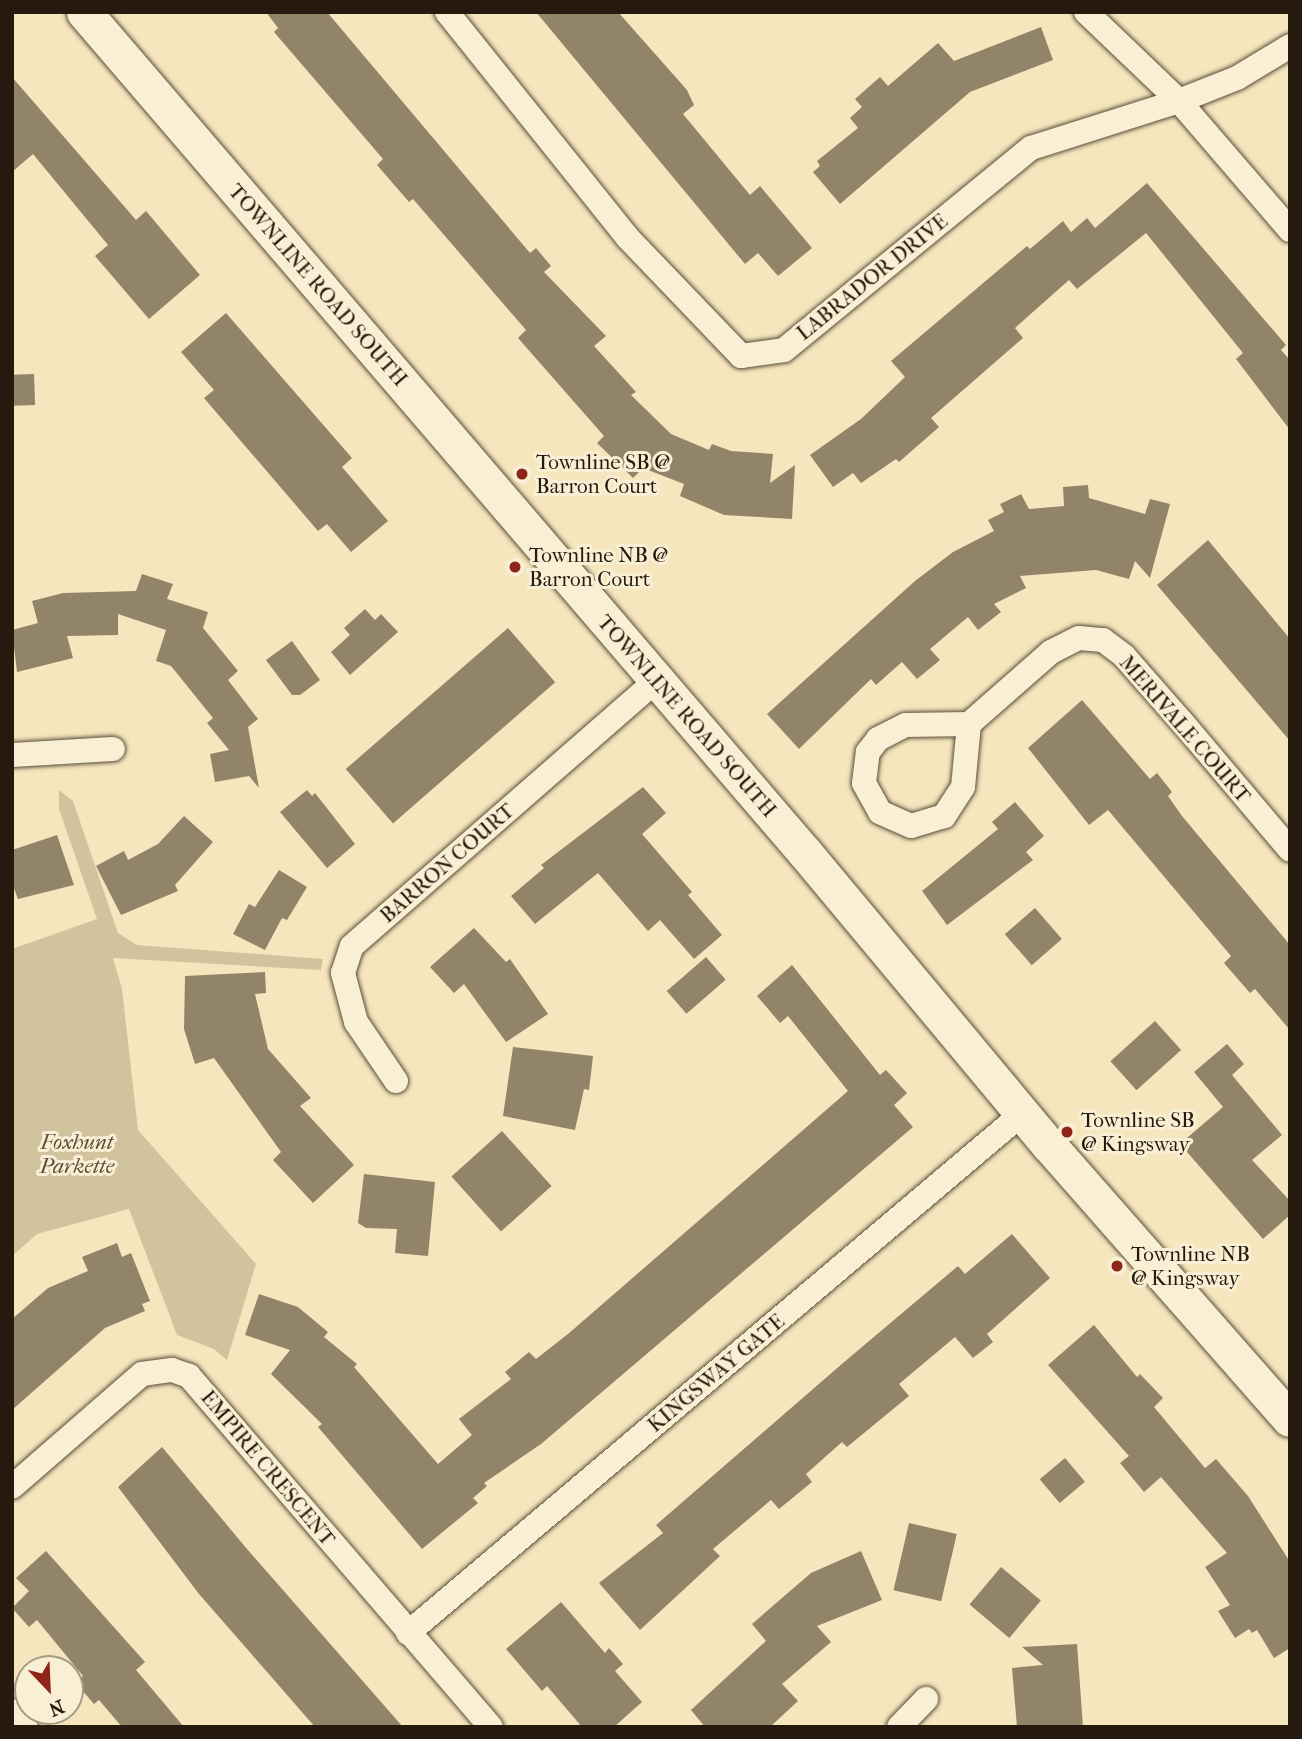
<!DOCTYPE html>
<style>
body{margin:0}
#map{position:relative;width:1302px;height:1739px;overflow:hidden;background:#f5e6bd;font-family:"IM FELL French Canon",serif}
div>[style]{position:absolute}
.green>*{inset:0;background:#d2c39f}
.building>*{inset:0;background:#928469;transform-origin:0 0}
.roads{filter:drop-shadow(0 0 2px #5a4d3a) drop-shadow(0 0 2px #5a4d3a)}
.minor>*{height:24px;margin:-12px;padding:0 12px;transform-origin:12px;border-radius:12px;background:#f8efd4}
.secondary>*{height:35px;margin:-17.5px;padding:0 17.5px;transform-origin:17.5px;border-radius:17.5px;background:#f8efd4}
.dots>*{width:19px;height:19px;translate:-50% -50%;box-sizing:border-box;border:4px solid #f8efd4;border-radius:50%}
span{translate:-50% -50%;white-space:nowrap;text-align:center;line-height:1.15;-webkit-text-stroke:6px #f8efd4;paint-order:stroke}
.street-label{font-size:21px;color:#261a0e}
.poi-label{font-size:21px;color:#261a0e}
.left{translate:0 -50%;text-align:left}
.park-label{font-size:21px;color:#5a4d3a;font-style:italic}
.frame{position:absolute;inset:0;border:14px solid #261a0e;pointer-events:none}
.north{position:absolute;left:14px;top:1655px;width:70px;height:70px;box-sizing:border-box;background:#f8efd4;border:2px solid #a49a85;border-radius:50%;rotate:157deg;font-size:19px;font-weight:700;line-height:28px;text-align:center;color:#261a0e}
.north::after{content:'';display:block;margin:auto;width:24px;height:32px;background:#8f2418;clip-path:polygon(50% 0,100% 100%,50% 72%,0 100%)}
</style>
<div id="map">
<div class="green">
<div style="clip-path:polygon(59px 790px,73px 801px,118px 933px,137px 945px,323px 959px,321px 970px,113px 958px,122px 989px,138px 1130px,256px 1264px,227px 1360px,214px 1349px,177px 1335px,129px 1209px,37px 1234px,12px 1256px,12px 949px,97px 919px,59px 809px)"></div>
</div>
<div class="building">
<div style="clip-path:polygon(266px 12px,327px 12px,530px 253px,536px 248px,551px 266px,544px 272px,606px 336px,594px 346px,636px 392px,631px 395px,671px 434px,709px 450px,712px 444px,731px 451px,773px 454px,770px 483px,795px 465px,792px 519px,724px 515px,680px 496px,684px 484px,643px 468px,633px 478px,597px 443px,604px 436px,518px 338px,526px 330px,413px 199px,409px 202px,377px 165px,383px 159px,274px 32px,278px 28px)"></div>
<div style="clip-path:polygon(536px 12px,618px 12px,687px 90px,694px 105px,683px 114px,750px 195px,760px 186px,812px 248px,778px 276px,758px 253px,745px 264px)"></div>
<div style="clip-path:polygon(1041px 27px,1053px 60px,970px 92px,840px 204px,813px 172px,820px 166px,817px 161px,858px 128px,850px 118px,862px 107px,855px 99px,880px 77px,888px 86px,938px 43px,954px 61px)"></div>
<div style="clip-path:polygon(12px 77px,136px 220px,146px 211px,200px 275px,149px 319px,95px 256px,108px 245px,33px 154px,12px 172px)"></div>
<div style="clip-path:polygon(1147px 183px,1286px 345px,1281px 350px,1290px 360px,1290px 430px,1236px 359px,1243px 353px,1146px 233px,1077px 289px,1069px 280px,1015px 328px,1023px 338px,931px 418px,939px 427px,899px 462px,896px 459px,861px 483px,853px 473px,833px 487px,810px 455px,861px 419px,905px 377px,891px 361px,1027px 246px,1030px 249px,1063px 221px,1071px 232px,1087px 218px,1095px 228px)"></div>
<div style="clip-path:polygon(226px 313px,352px 458px,342px 467px,388px 521px,351px 552px,327px 524px,318px 531px,204px 398px,214px 390px,181px 352px)"></div>
<div style="left:34px;top:374px;width:31px;height:22px;rotate:88deg"></div>
<div style="clip-path:polygon(1088px 485px,1089px 498px,1145px 514px,1150px 499px,1170px 504px,1150px 578px,1135px 561px,1129px 579px,1096px 570px,1020px 576px,1026px 588px,994px 604px,1001px 612px,978px 630px,968px 617px,930px 649px,940px 660px,917px 679px,902px 662px,876px 685px,871px 679px,799px 749px,767px 714px,915px 581px,953px 552px,994px 531px,988px 520px,1004px 512px,1000px 504px,1021px 494px,1029px 509px,1064px 506px,1063px 487px)"></div>
<div style="clip-path:polygon(1208px 540px,1290px 639px,1290px 741px,1157px 585px)"></div>
<div style="clip-path:polygon(142px 574px,173px 584px,167px 599px,208px 612px,203px 628px,238px 671px,228px 680px,258px 719px,248px 727px,259px 788px,249px 776px,215px 782px,210px 754px,229px 750px,207px 723px,213px 718px,171px 666px,156px 661px,166px 630px,118px 614px,118px 635px,67px 636px,73px 658px,17px 672px,12px 630px,38px 623px,32px 601px,63px 593px,136px 591px)"></div>
<div style="clip-path:polygon(365px 609px,375px 620px,381px 614px,398px 632px,350px 675px,331px 652px,350px 635px,344px 628px)"></div>
<div style="left:508px;top:628px;width:72px;height:215px;rotate:49deg"></div>
<div style="clip-path:polygon(292px 641px,320px 680px,300px 695px,292px 695px,266px 660px)"></div>
<div style="clip-path:polygon(1082px 700px,1150px 779px,1157px 773px,1172px 792px,1168px 796px,1182px 816px,1290px 945px,1290px 1030px,1255px 989px,1250px 993px,1224px 963px,1231px 956px,1108px 810px,1089px 825px,1028px 748px)"></div>
<div style="clip-path:polygon(643px 787px,666px 813px,642px 834px,692px 892px,688px 895px,722px 935px,694px 959px,660px 920px,648px 931px,598px 873px,535px 924px,511px 896px,544px 868px,541px 865px)"></div>
<div style="clip-path:polygon(307px 790px,312px 796px,315px 793px,355px 844px,327px 868px,280px 812px)"></div>
<div style="clip-path:polygon(1015px 802px,1044px 836px,1026px 852px,1033px 860px,947px 925px,922px 891px,998px 829px,992px 822px)"></div>
<div style="clip-path:polygon(184px 816px,213px 842px,175px 885px,178px 891px,121px 915px,96px 866px,124px 851px,128px 860px,158px 844px)"></div>
<div style="clip-path:polygon(57px 835px,74px 885px,18px 899px,12px 883px,12px 850px)"></div>
<div style="clip-path:polygon(279px 870px,307px 887px,287px 920px,282px 918px,265px 950px,233px 934px,249px 904px,255px 907px)"></div>
<div style="left:1035px;top:908px;width:41px;height:40px;rotate:49deg"></div>
<div style="clip-path:polygon(474px 928px,506px 962px,510px 959px,548px 1014px,506px 1042px,464px 984px,454px 993px,430px 967px)"></div>
<div style="left:706px;top:957px;width:30px;height:52px;rotate:49deg"></div>
<div style="clip-path:polygon(792px 965px,880px 1075px,886px 1070px,907px 1093px,894px 1105px,913px 1127px,541px 1444px,484px 1483px,487px 1486px,473px 1498px,478px 1503px,422px 1549px,318px 1427px,322px 1424px,271px 1374px,290px 1350px,245px 1335px,259px 1294px,298px 1307px,328px 1332px,324px 1337px,357px 1364px,354px 1367px,438px 1464px,472px 1435px,459px 1419px,511px 1379px,505px 1372px,529px 1352px,536px 1359px,568px 1334px,848px 1091px,788px 1016px,780px 1023px,757px 996px)"></div>
<div style="clip-path:polygon(265px 972px,266px 993px,255px 994px,268px 1049px,311px 1098px,300px 1106px,354px 1165px,313px 1203px,273px 1160px,281px 1152px,214px 1058px,195px 1064px,184px 1029px,185px 976px)"></div>
<div style="left:1155px;top:1021px;width:39px;height:60px;rotate:48deg"></div>
<div style="clip-path:polygon(1227px 1044px,1244px 1064px,1232px 1075px,1282px 1135px,1252px 1160px,1290px 1201px,1290px 1215px,1263px 1239px,1180px 1144px,1223px 1107px,1194px 1072px)"></div>
<div style="clip-path:polygon(513px 1047px,593px 1056px,589px 1090px,584px 1089px,575px 1130px,503px 1116px)"></div>
<div style="left:502px;top:1131px;width:74px;height:68px;rotate:48deg"></div>
<div style="clip-path:polygon(364px 1174px,435px 1182px,428px 1256px,395px 1253px,397px 1229px,366px 1228px,358px 1223px)"></div>
<div style="clip-path:polygon(1012px 1234px,1050px 1278px,987px 1334px,993px 1342px,973px 1358px,955px 1337px,899px 1384px,909px 1396px,847px 1447px,842px 1442px,806px 1474px,812px 1482px,779px 1509px,771px 1500px,713px 1549px,720px 1556px,640px 1630px,599px 1583px,663px 1533px,656px 1525px,843px 1363px,958px 1266px,965px 1274px)"></div>
<div style="clip-path:polygon(117px 1243px,122px 1257px,131px 1253px,150px 1301px,142px 1304px,145px 1311px,105px 1328px,12px 1410px,12px 1319px,48px 1288px,88px 1271px,82px 1257px)"></div>
<div style="clip-path:polygon(1094px 1325px,1137px 1377px,1140px 1374px,1163px 1398px,1154px 1407px,1205px 1468px,1216px 1459px,1248px 1496px,1290px 1562px,1290px 1648px,1274px 1658px,1257px 1630px,1252px 1633px,1249px 1629px,1235px 1638px,1218px 1611px,1230px 1605px,1205px 1567px,1227px 1553px,1161px 1477px,1144px 1492px,1120px 1463px,1129px 1456px,1048px 1365px)"></div>
<div style="clip-path:polygon(162px 1447px,247px 1549px,403px 1727px,315px 1727px,199px 1594px,118px 1487px)"></div>
<div style="left:1065px;top:1458px;width:31px;height:33px;rotate:50deg"></div>
<div style="left:909px;top:1523px;width:49px;height:69px;rotate:13deg"></div>
<div style="clip-path:polygon(46px 1551px,145px 1662px,136px 1670px,184px 1727px,122px 1727px,99px 1700px,94px 1704px,75px 1682px,83px 1676px,37px 1620px,29px 1627px,12px 1608px,29px 1591px,16px 1578px)"></div>
<div style="clip-path:polygon(861px 1551px,882px 1600px,817px 1626px,831px 1642px,782px 1684px,798px 1701px,770px 1727px,705px 1727px,691px 1710px,766px 1641px,752px 1624px,811px 1573px)"></div>
<div style="left:1001px;top:1567px;width:52px;height:49px;rotate:40deg"></div>
<div style="clip-path:polygon(561px 1602px,605px 1653px,609px 1648px,623px 1664px,615px 1671px,642px 1702px,614px 1727px,582px 1727px,547px 1686px,542px 1691px,506px 1649px)"></div>
<div style="clip-path:polygon(1077px 1644px,1083px 1727px,1017px 1727px,1012px 1668px,1043px 1665px,1022px 1647px)"></div>
</div>
<div class="roads">
<div class="minor">
<div style="left:447px;top:12px;width:288px;rotate:51.3deg"></div>
<div style="left:627px;top:237px;width:165px;rotate:46.2deg"></div>
<div style="left:741px;top:356px;width:43px;rotate:-7.9deg"></div>
<div style="left:784px;top:350px;width:319px;rotate:-39.3deg"></div>
<div style="left:1031px;top:148px;width:155px;rotate:-17.6deg"></div>
<div style="left:1179px;top:101px;width:62px;rotate:-21.6deg"></div>
<div style="left:1237px;top:78px;width:62px;rotate:-31.1deg"></div>
<div style="left:1086px;top:12px;width:129px;rotate:43.7deg"></div>
<div style="left:1179px;top:101px;width:170px;rotate:49.3deg"></div>
<div style="left:969px;top:724px;width:109px;rotate:-41.3deg"></div>
<div style="left:1051px;top:652px;width:31px;rotate:-27deg"></div>
<div style="left:1079px;top:638px;width:24px;rotate:5deg"></div>
<div style="left:1103px;top:640px;width:26px;rotate:37deg"></div>
<div style="left:1124px;top:656px;width:88px;rotate:48.7deg"></div>
<div style="left:1182px;top:722px;width:167px;rotate:49.8deg"></div>
<div style="left:969px;top:724px;width:63px;rotate:95.4deg"></div>
<div style="left:963px;top:787px;width:35px;rotate:123deg"></div>
<div style="left:944px;top:816px;width:34px;rotate:163deg"></div>
<div style="left:911px;top:826px;width:34px;rotate:-156deg"></div>
<div style="left:880px;top:812px;width:33px;rotate:-119deg"></div>
<div style="left:864px;top:783px;width:31px;rotate:-83deg"></div>
<div style="left:868px;top:752px;width:16px;rotate:-52deg"></div>
<div style="left:878px;top:739px;width:31px;rotate:-27deg"></div>
<div style="left:906px;top:725px;width:63px;rotate:-0.9deg"></div>
<div style="left:12px;top:755px;width:101px;rotate:-3.4deg"></div>
<div style="left:396px;top:1081px;width:71px;rotate:-124.1deg"></div>
<div style="left:356px;top:1022px;width:51px;rotate:-104.9deg"></div>
<div style="left:343px;top:973px;width:28px;rotate:-72deg"></div>
<div style="left:352px;top:946px;width:403px;rotate:-41.1deg"></div>
<div style="left:12px;top:1487px;width:172px;rotate:-41deg"></div>
<div style="left:142px;top:1374px;width:30px;rotate:-8deg"></div>
<div style="left:172px;top:1370px;width:18px;rotate:19deg"></div>
<div style="left:189px;top:1376px;width:463px;rotate:49.3deg"></div>
<div style="left:408px;top:1633px;width:805px;rotate:-40.22deg"></div>
<div style="left:12px;top:1711px;width:21px;rotate:49deg"></div>
<div style="left:899px;top:1727px;width:39px;rotate:-46deg"></div>
</div>
<div class="secondary">
<div style="left:84px;top:12px;width:1109px;rotate:49.39deg"></div>
<div style="left:806px;top:854px;width:378px;rotate:50.2deg"></div>
<div style="left:1048px;top:1144px;width:366px;rotate:48.7deg"></div>
</div>
</div>
<div class="dots">
<div style="left:522px;top:474px;background:#8f2418"></div>
<div style="left:515px;top:567px;background:#8f2418"></div>
<div style="left:1067px;top:1132px;background:#8f2418"></div>
<div style="left:1117px;top:1266px;background:#8f2418"></div>
</div>
<div class="street-label">
<span style="left:872px;top:277px;rotate:-39deg">LABRADOR DRIVE</span>
<span style="left:318px;top:285px;rotate:49deg">TOWNLINE ROAD SOUTH</span>
<span style="left:687px;top:716px;rotate:49deg">TOWNLINE ROAD SOUTH</span>
<span style="left:1185px;top:729px;rotate:49deg">MERIVALE COURT</span>
<span style="left:447px;top:863px;rotate:-41deg">BARRON COURT</span>
<span style="left:716px;top:1373px;rotate:-40deg">KINGSWAY GATE</span>
<span style="left:268px;top:1468px;rotate:50deg">EMPIRE CRESCENT</span>
</div>
<div class="poi-label">
<span class="left" style="left:536px;top:474px">Townline SB @<br>Barron Court</span>
<span class="left" style="left:529px;top:567px">Townline NB @<br>Barron Court</span>
<span class="left" style="left:1081px;top:1132px">Townline SB<br>@ Kingsway</span>
<span class="left" style="left:1131px;top:1266px">Townline NB<br>@ Kingsway</span>
</div>
<div class="park-label">
<span style="left:77px;top:1154px">Foxhunt<br>Parkette</span>
</div>
<div class="frame"></div>
<div class="north">N</div>
</div>
